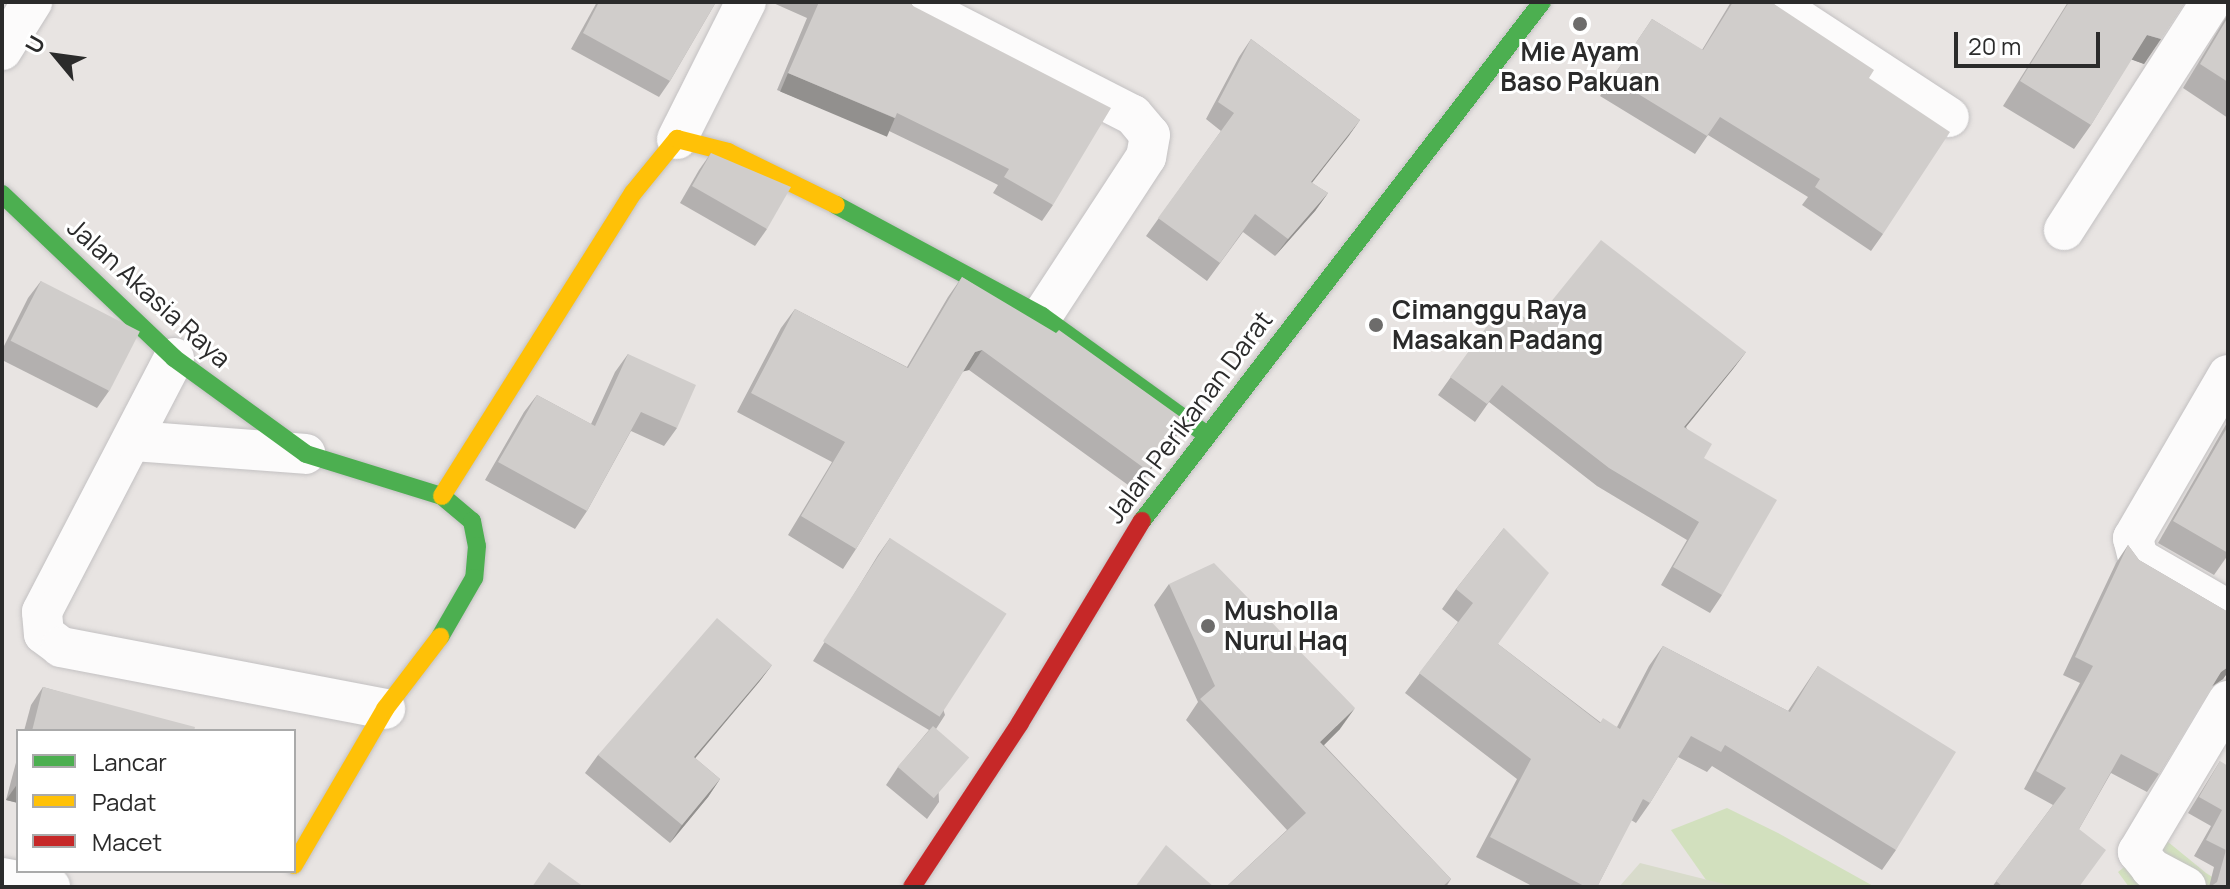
<!DOCTYPE html>
<style>
body{margin:0}
#map{position:relative;width:2230px;height:889px;overflow:hidden;background:#e8e4e2;font-family:Manrope,sans-serif}
div>[style]{position:absolute}
.green>*{inset:0;background:#d2e0be}
.cemetery>*{inset:0;background:#d8dbcb}
.roads{filter:drop-shadow(0 0 2px #c3c1c2) drop-shadow(0 0 2px #c3c1c2)}
.street>*{height:40px;margin:-20px;padding:0 20px;transform-origin:20px;border-radius:20px;background:#fcfbfb}
.fast>*{height:18px;margin:-9px;padding:0 9px;transform-origin:9px;border-radius:9px;background:#4caf50}
.slow>*{height:18px;margin:-9px;padding:0 9px;transform-origin:9px;border-radius:9px;background:#ffc107}
.jam>*{height:18px;margin:-9px;padding:0 9px;transform-origin:9px;border-radius:9px;background:#c62828}
.wall>*{inset:0;background:#b3b0af}
.shaded-wall>*{inset:0;background:#92908e;transform-origin:0 0}
.building>*{inset:0;background:#d0cdcb;transform-origin:0 0}
.dots>*{width:22px;height:22px;translate:-50% -50%;box-sizing:border-box;border:4px solid #fff;border-radius:50%}
span{translate:-50% -50%;white-space:nowrap;text-align:center;line-height:1.15;-webkit-text-stroke:6px #fff;paint-order:stroke}
.poi-label{font-size:26px;color:#2b2b2b;font-weight:700}
.left{translate:0 -50%;text-align:left}
.street-label{font-size:26px;color:#2b2b2b}
.frame{position:absolute;inset:0;border:4px solid #2b2b2b;pointer-events:none}
.legend{position:absolute;left:16px;top:729px;width:280px;height:144px;box-sizing:border-box;background:#fff;border:2px solid #aaa;margin:0;padding:10px 14px;list-style:none;font-size:24px;color:#2b2b2b}
.legend li{display:flex;align-items:center;gap:16px;height:40px}
.legend b{width:40px;border:2px solid #aaa}
.north{position:absolute;left:16px;top:16px;width:80px;height:80px;-webkit-text-stroke:6px #fff;paint-order:stroke;rotate:299deg;font-size:22px;font-weight:700;line-height:32px;text-align:center;color:#2b2b2b}
.north::after{content:'';display:block;margin:auto;width:28px;height:36px;background:#2b2b2b;clip-path:polygon(50% 0,100% 100%,50% 72%,0 100%)}
.scale{position:absolute;left:1954px;top:32px;width:146px;height:36px;box-sizing:border-box;border:4px solid #2b2b2b;border-top:0;padding-left:10px;font-size:24px;line-height:28px;white-space:nowrap;color:#2b2b2b;-webkit-text-stroke:6px #fff;paint-order:stroke}
</style>
<div id="map">
<div class="green">
<div style="clip-path:polygon(1727px 808px,1778px 833px,1875px 887px,1711px 887px,1671px 830px)"></div>
<div style="clip-path:polygon(2162px 837px,2206px 873px,2228px 887px,2129px 887px,2118px 872px)"></div>
</div>
<div class="cemetery">
<div style="clip-path:polygon(1640px 863px,1736px 887px,1619px 887px)"></div>
</div>
<div class="roads">
<div class="street">
<div style="left:912px;top:2px;width:248px;rotate:27.1deg"></div>
<div style="left:1133px;top:115px;width:26px;rotate:50deg"></div>
<div style="left:1150px;top:135px;width:22px;rotate:100deg"></div>
<div style="left:1146px;top:157px;width:190px;rotate:123.2deg"></div>
<div style="left:1773px;top:2px;width:210px;rotate:33.2deg"></div>
<div style="left:2px;top:50px;width:57px;rotate:-58deg"></div>
<div style="left:677px;top:139px;width:153px;rotate:-63.3deg"></div>
<div style="left:2064px;top:230px;width:271px;rotate:-57.2deg"></div>
<div style="left:174px;top:358px;width:286px;rotate:117.5deg"></div>
<div style="left:42px;top:612px;width:22px;rotate:85deg"></div>
<div style="left:44px;top:634px;width:21px;rotate:37deg"></div>
<div style="left:61px;top:647px;width:330px;rotate:10.8deg"></div>
<div style="left:2228px;top:375px;width:189px;rotate:120.2deg"></div>
<div style="left:2133px;top:538px;width:21px;rotate:76deg"></div>
<div style="left:2138px;top:558px;width:104px;rotate:30deg"></div>
<div style="left:134px;top:441px;width:172px;rotate:4.3deg"></div>
<div style="left:2px;top:878px;width:49px;rotate:10.6deg"></div>
<div style="left:2186px;top:887px;width:40px;rotate:-152deg"></div>
<div style="left:2151px;top:868px;width:21px;rotate:-129deg"></div>
<div style="left:2138px;top:852px;width:176px;rotate:-59.2deg"></div>
</div>
<div class="fast">
<div style="left:2px;top:194px;width:238px;rotate:43.6deg"></div>
<div style="left:174px;top:358px;width:163px;rotate:36deg"></div>
<div style="left:306px;top:454px;width:142px;rotate:17.2deg"></div>
<div style="left:442px;top:496px;width:39px;rotate:40deg"></div>
<div style="left:472px;top:521px;width:25px;rotate:79deg"></div>
<div style="left:477px;top:546px;width:32px;rotate:95deg"></div>
<div style="left:474px;top:578px;width:68px;rotate:120deg"></div>
<div style="left:836px;top:205px;width:234px;rotate:28.3deg"></div>
<div style="left:1042px;top:316px;width:203px;rotate:35.8deg"></div>
<div style="left:1142px;top:521px;width:655px;rotate:-52.38deg"></div>
</div>
<div class="slow">
<div style="left:442px;top:496px;width:358px;rotate:-57.8deg"></div>
<div style="left:633px;top:193px;width:70px;rotate:-50.8deg"></div>
<div style="left:677px;top:139px;width:53px;rotate:14.3deg"></div>
<div style="left:728px;top:152px;width:120px;rotate:26.1deg"></div>
<div style="left:294px;top:865px;width:181px;rotate:-59.7deg"></div>
<div style="left:385px;top:709px;width:91px;rotate:-52.6deg"></div>
</div>
<div class="jam">
<div style="left:912px;top:887px;width:196px;rotate:-56.6deg"></div>
<div style="left:1020px;top:723px;width:236px;rotate:-58.9deg"></div>
</div>
</div>
<div class="wall">
<div style="clip-path:polygon(597px 2px,716px 2px,670px 81px,659px 97px,571px 49px)"></div>
<div style="clip-path:polygon(771px 2px,910px 2px,1053px 205px,1042px 221px,993px 193px,998px 185px,949px 160px,887px 130px,884px 134px,777px 90px,807px 18px)"></div>
<div style="clip-path:polygon(1731px 2px,1771px 2px,1869px 78px,1883px 234px,1871px 251px,1802px 205px,1808px 197px,1708px 135px,1695px 154px,1600px 96px,1652px 19px,1702px 50px)"></div>
<div style="clip-path:polygon(2068px 2px,2185px 2px,2144px 64px,2131px 59px,2091px 125px,2074px 149px,2003px 106px)"></div>
<div style="clip-path:polygon(2228px 14px,2228px 118px,2183px 88px)"></div>
<div style="clip-path:polygon(1251px 39px,1360px 120px,1312px 183px,1328px 193px,1315px 211px,1275px 256px,1243px 232px,1207px 281px,1146px 236px,1221px 131px,1206px 119px,1239px 57px)"></div>
<div style="clip-path:polygon(711px 153px,767px 229px,755px 246px,680px 203px,699px 170px)"></div>
<div style="clip-path:polygon(962px 277px,1186px 421px,1135px 490px,969px 370px,963px 371px,856px 549px,843px 569px,788px 535px,832px 462px,737px 412px,781px 328px,795px 309px,907px 367px,948px 297px)"></div>
<div style="clip-path:polygon(41px 281px,109px 391px,97px 408px,2px 360px,2px 350px,28px 298px)"></div>
<div style="clip-path:polygon(1504px 303px,1533px 324px,1746px 352px,1733px 369px,1686px 427px,1704px 458px,1722px 595px,1710px 613px,1661px 585px,1687px 540px,1597px 486px,1489px 402px,1475px 422px,1438px 395px)"></div>
<div style="clip-path:polygon(628px 354px,677px 428px,664px 446px,631px 431px,587px 511px,575px 529px,485px 480px,524px 412px,537px 395px,591px 424px,615px 372px)"></div>
<div style="clip-path:polygon(2228px 421px,2228px 555px,2214px 575px,2158px 543px)"></div>
<div style="clip-path:polygon(1504px 528px,1498px 644px,1600px 722px,1617px 727px,1649px 666px,1663px 646px,1788px 711px,1818px 666px,1896px 850px,1882px 870px,1712px 766px,1707px 772px,1678px 757px,1650px 803px,1636px 823px,1631px 820px,1597px 887px,1534px 887px,1476px 857px,1517px 779px,1405px 693px,1458px 622px,1442px 609px,1456px 589px)"></div>
<div style="clip-path:polygon(890px 538px,945px 715px,936px 729px,939px 802px,927px 819px,886px 785px,898px 767px,929px 730px,813px 661px,878px 555px)"></div>
<div style="clip-path:polygon(2128px 545px,2139px 560px,2228px 612px,2228px 672px,2223px 679px,2211px 687px,2159px 774px,2147px 792px,2111px 773px,2079px 829px,2080px 887px,1992px 887px,2053px 805px,2024px 789px,2080px 683px,2063px 675px,2116px 563px)"></div>
<div style="clip-path:polygon(1169px 584px,1340px 729px,1324px 745px,1451px 879px,1446px 887px,1226px 887px,1287px 830px,1186px 720px,1198px 702px,1154px 605px)"></div>
<div style="clip-path:polygon(772px 665px,759px 682px,695px 758px,720px 779px,708px 797px,670px 843px,585px 773px,598px 755px)"></div>
<div style="clip-path:polygon(43px 687px,194px 731px,24px 731px,31px 705px)"></div>
<div style="clip-path:polygon(18px 755px,18px 803px,6px 800px)"></div>
<div style="clip-path:polygon(2220px 761px,2228px 887px,2209px 887px,2214px 867px,2194px 856px,2211px 826px,2188px 813px)"></div>
</div>
<div class="shaded-wall">
<div style="clip-path:polygon(2147px 35px,2161px 39px,2144px 64px,2130px 59px)"></div>
<div style="left:788px;top:73px;width:116px;height:20px;rotate:23deg"></div>
<div style="clip-path:polygon(1360px 120px,1348px 137px,1298px 200px,1311px 182px)"></div>
<div style="clip-path:polygon(1328px 193px,1315px 211px,1275px 256px,1288px 239px)"></div>
<div style="clip-path:polygon(982px 350px,969px 370px,961px 372px,975px 352px)"></div>
<div style="clip-path:polygon(1746px 352px,1733px 369px,1672px 444px,1684px 427px)"></div>
<div style="clip-path:polygon(1186px 421px,1173px 441px,1135px 490px,1148px 471px)"></div>
<div style="clip-path:polygon(772px 665px,759px 682px,681px 775px,694px 757px)"></div>
<div style="clip-path:polygon(2228px 667px,2228px 672px,2223px 679px,2208px 689px,2221px 672px)"></div>
<div style="clip-path:polygon(1355px 708px,1340px 729px,1306px 763px,1320px 742px)"></div>
<div style="clip-path:polygon(720px 779px,708px 797px,670px 843px,682px 825px)"></div>
<div style="clip-path:polygon(18px 783px,18px 803px,6px 800px)"></div>
</div>
<div class="building">
<div style="clip-path:polygon(599px 2px,716px 2px,670px 81px,583px 33px)"></div>
<div style="clip-path:polygon(819px 2px,910px 2px,913px 6px,1111px 108px,1053px 205px,1004px 177px,1009px 169px,960px 144px,897px 113px,895px 118px,788px 73px)"></div>
<div style="clip-path:polygon(1733px 2px,1771px 2px,1874px 70px,1869px 78px,1950px 132px,1883px 234px,1815px 187px,1820px 179px,1720px 117px,1707px 136px,1612px 78px,1652px 19px,1703px 50px)"></div>
<div style="clip-path:polygon(2069px 2px,2185px 2px,2161px 39px,2147px 35px,2091px 125px,2020px 81px)"></div>
<div style="clip-path:polygon(2228px 17px,2228px 82px,2200px 64px)"></div>
<div style="clip-path:polygon(1251px 39px,1360px 120px,1311px 182px,1328px 193px,1288px 239px,1255px 214px,1220px 263px,1158px 218px,1234px 113px,1218px 102px)"></div>
<div style="clip-path:polygon(711px 153px,791px 187px,767px 229px,692px 186px)"></div>
<div style="clip-path:polygon(1601px 240px,1746px 352px,1684px 427px,1712px 444px,1704px 458px,1777px 500px,1722px 595px,1673px 567px,1699px 522px,1609px 468px,1502px 385px,1487px 404px,1450px 377px,1504px 303px,1533px 324px)"></div>
<div style="clip-path:polygon(962px 277px,1056px 333px,1059px 330px,1186px 421px,1148px 471px,982px 350px,975px 352px,856px 549px,801px 516px,845px 442px,751px 393px,795px 309px,908px 368px)"></div>
<div style="left:41px;top:281px;width:111px;height:67px;rotate:27deg"></div>
<div style="clip-path:polygon(628px 354px,696px 385px,677px 428px,641px 412px,587px 511px,498px 462px,537px 395px,595px 426px)"></div>
<div style="clip-path:polygon(2228px 426px,2228px 553px,2173px 521px)"></div>
<div style="clip-path:polygon(1504px 528px,1549px 573px,1498px 644px,1600px 723px,1603px 718px,1620px 729px,1663px 646px,1790px 712px,1818px 666px,1956px 752px,1896px 850px,1725px 745px,1721px 752px,1691px 736px,1650px 803px,1643px 799px,1597px 887px,1586px 887px,1490px 837px,1531px 759px,1419px 673px,1473px 603px,1456px 589px)"></div>
<div style="left:890px;top:538px;width:139px;height:123px;rotate:33deg"></div>
<div style="clip-path:polygon(2128px 545px,2139px 560px,2228px 612px,2228px 667px,2221px 672px,2159px 774px,2121px 754px,2079px 829px,2106px 850px,2079px 887px,2003px 887px,1996px 881px,2066px 788px,2036px 771px,2093px 666px,2075px 657px)"></div>
<div style="clip-path:polygon(1214px 563px,1355px 708px,1320px 742px,1451px 879px,1442px 887px,1226px 887px,1306px 813px,1200px 699px,1215px 686px,1169px 584px)"></div>
<div style="clip-path:polygon(717px 618px,772px 665px,694px 757px,720px 779px,682px 825px,598px 755px)"></div>
<div style="clip-path:polygon(43px 687px,195px 727px,194px 731px,32px 731px)"></div>
<div style="left:933px;top:726px;width:48px;height:54px;rotate:41deg"></div>
<div style="clip-path:polygon(2220px 761px,2228px 766px,2228px 887px,2210px 887px,2217px 882px,2226px 850px,2206px 840px,2222px 810px,2199px 797px)"></div>
<div style="clip-path:polygon(1166px 845px,1214px 887px,1135px 887px)"></div>
<div style="clip-path:polygon(549px 862px,584px 887px,532px 887px)"></div>
</div>
<div class="dots">
<div style="left:1580px;top:24px;background:#6d6c6b"></div>
<div style="left:1376px;top:325px;background:#6d6c6b"></div>
<div style="left:1208px;top:626px;background:#6d6c6b"></div>
</div>
<div class="poi-label">
<span style="left:1580px;top:67px">Mie Ayam<br>Baso Pakuan</span>
<span class="left" style="left:1392px;top:325px">Cimanggu Raya<br>Masakan Padang</span>
<span class="left" style="left:1224px;top:626px">Musholla<br>Nurul Haq</span>
</div>
<div class="street-label">
<span style="left:149px;top:293px;rotate:42deg">Jalan Akasia Raya</span>
<span style="left:1189px;top:417px;rotate:-53deg">Jalan Perikanan Darat</span>
</div>
<div class="frame"></div>
<ul class="legend">
<li><b style="height:10px;background:#4caf50"></b>Lancar</li>
<li><b style="height:10px;background:#ffc107"></b>Padat</li>
<li><b style="height:10px;background:#c62828"></b>Macet</li>
</ul>
<div class="north">U</div>
<div class="scale">20 m</div>
</div>
